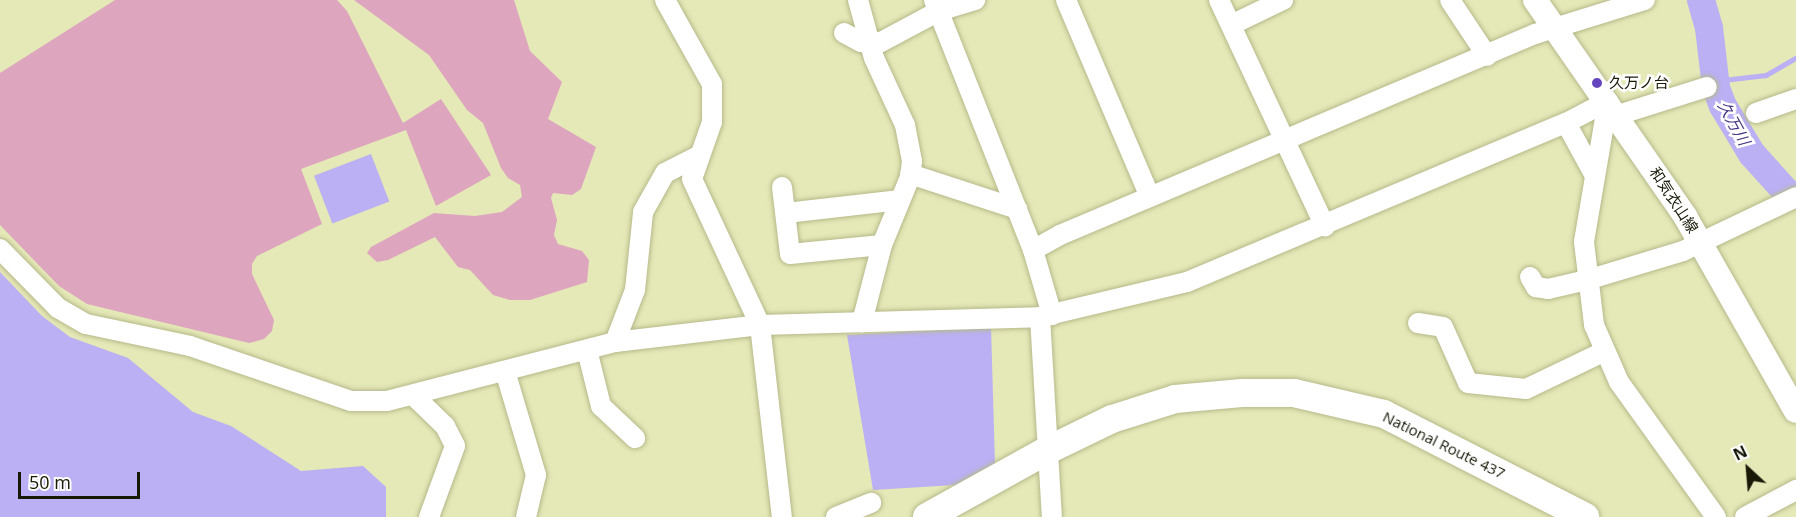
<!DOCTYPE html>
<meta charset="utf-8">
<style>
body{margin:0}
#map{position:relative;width:1796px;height:517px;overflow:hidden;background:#e5e8b7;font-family:"Open Sans","Noto Sans JP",sans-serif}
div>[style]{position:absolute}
.green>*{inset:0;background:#dda5be}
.water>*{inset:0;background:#bab0f3;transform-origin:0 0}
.stream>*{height:4.5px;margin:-2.25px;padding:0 2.25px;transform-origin:2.25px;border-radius:2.25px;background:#bab0f3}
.river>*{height:28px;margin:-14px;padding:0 14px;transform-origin:14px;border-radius:14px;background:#bab0f3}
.roads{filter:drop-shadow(0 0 2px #b6b98a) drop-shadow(0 0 2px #b6b98a)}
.minor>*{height:20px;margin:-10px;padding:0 10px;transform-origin:10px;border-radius:10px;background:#fff}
.major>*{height:24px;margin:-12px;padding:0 12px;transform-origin:12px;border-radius:12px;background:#fff}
.highway>*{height:28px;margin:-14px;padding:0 14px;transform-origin:14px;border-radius:14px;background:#fff}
.dots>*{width:16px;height:16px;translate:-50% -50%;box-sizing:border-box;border:3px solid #fff;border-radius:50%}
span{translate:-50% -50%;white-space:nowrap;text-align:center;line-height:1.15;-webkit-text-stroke:5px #fff;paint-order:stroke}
.poi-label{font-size:15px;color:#181907}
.left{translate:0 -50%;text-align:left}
.street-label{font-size:15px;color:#181907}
.water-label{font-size:16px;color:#473482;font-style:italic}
.north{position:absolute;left:1718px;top:439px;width:60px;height:60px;-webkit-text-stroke:4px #fff;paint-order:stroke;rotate:334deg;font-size:16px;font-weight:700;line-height:24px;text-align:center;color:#181907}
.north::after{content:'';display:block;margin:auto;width:21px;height:27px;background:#181907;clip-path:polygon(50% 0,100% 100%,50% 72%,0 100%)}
.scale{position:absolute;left:18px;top:472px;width:122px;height:27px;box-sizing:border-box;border:3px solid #181907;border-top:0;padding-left:8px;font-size:18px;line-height:21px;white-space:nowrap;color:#181907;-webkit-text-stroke:4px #fff;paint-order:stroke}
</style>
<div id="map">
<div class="green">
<div style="clip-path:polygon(115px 0,337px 0,347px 11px,403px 123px,441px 99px,491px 175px,436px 206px,406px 130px,301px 169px,322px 224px,257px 256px,252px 264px,252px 274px,274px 320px,272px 331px,264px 339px,249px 343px,87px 304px,59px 286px,0 225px,0 73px)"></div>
<div style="clip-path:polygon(354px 0,514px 0,530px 51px,562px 82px,548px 119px,596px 147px,581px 189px,572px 195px,553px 193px,551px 198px,557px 220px,554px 235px,558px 244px,582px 251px,589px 260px,587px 282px,530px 300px,510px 300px,493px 295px,470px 270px,458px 267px,435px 237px,388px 260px,377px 262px,367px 253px,371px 247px,434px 213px,475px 216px,502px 212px,522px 197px,520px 185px,508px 178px,501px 168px,483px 123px,467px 110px,429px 55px)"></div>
</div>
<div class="water">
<div style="left:371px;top:154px;width:51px;height:61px;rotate:69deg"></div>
<div style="clip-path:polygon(0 272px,42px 316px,70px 337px,128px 358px,193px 412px,231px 426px,301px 471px,363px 466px,386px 487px,386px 517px,0 517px)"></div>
<div style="clip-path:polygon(991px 327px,995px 464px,955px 485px,873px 490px,847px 335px)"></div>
</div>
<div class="stream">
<div style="left:1715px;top:81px;width:51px;rotate:-6.7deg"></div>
<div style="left:1766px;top:75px;width:34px;rotate:-30deg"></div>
</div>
<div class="river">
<div style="left:1701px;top:0;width:29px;rotate:74deg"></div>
<div style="left:1709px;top:28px;width:60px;rotate:83.3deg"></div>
<div style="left:1716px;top:88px;width:19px;rotate:69deg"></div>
<div style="left:1723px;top:106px;width:56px;rotate:58.9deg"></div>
<div style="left:1752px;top:154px;width:57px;rotate:47.9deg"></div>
</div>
<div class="roads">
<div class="minor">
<div style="left:665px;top:0;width:96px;rotate:60.8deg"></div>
<div style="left:712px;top:84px;width:38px;rotate:90deg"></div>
<div style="left:712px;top:122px;width:60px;rotate:109.3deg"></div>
<div style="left:692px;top:179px;width:161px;rotate:65deg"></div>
<div style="left:760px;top:325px;width:193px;rotate:83.5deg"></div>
<div style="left:858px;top:0;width:60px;rotate:74.6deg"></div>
<div style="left:874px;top:58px;width:74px;rotate:65.2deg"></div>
<div style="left:905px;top:125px;width:37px;rotate:79deg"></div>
<div style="left:912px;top:161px;width:16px;rotate:97deg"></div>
<div style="left:910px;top:177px;width:74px;rotate:112.4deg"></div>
<div style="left:882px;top:245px;width:80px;rotate:104.6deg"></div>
<div style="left:934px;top:0;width:269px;rotate:68.4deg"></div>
<div style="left:1033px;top:250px;width:68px;rotate:73.7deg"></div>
<div style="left:1066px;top:0;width:214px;rotate:66.9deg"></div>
<div style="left:1219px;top:0;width:250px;rotate:64.9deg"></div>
<div style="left:1450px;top:0;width:67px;rotate:56.5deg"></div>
<div style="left:1231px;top:25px;width:58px;rotate:-25.7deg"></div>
<div style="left:844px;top:33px;width:19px;rotate:28deg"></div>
<div style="left:861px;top:42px;width:20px"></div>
<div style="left:881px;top:42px;width:66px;rotate:-28.1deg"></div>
<div style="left:939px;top:11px;width:38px;rotate:-17deg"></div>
<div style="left:1756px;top:113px;width:42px;rotate:-19.3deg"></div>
<div style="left:1618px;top:115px;width:93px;rotate:-17.5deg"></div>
<div style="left:1566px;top:123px;width:58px;rotate:61.2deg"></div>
<div style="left:910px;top:174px;width:113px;rotate:18.1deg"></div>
<div style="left:782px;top:187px;width:67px;rotate:83.2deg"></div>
<div style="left:790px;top:254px;width:92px;rotate:-5.6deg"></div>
<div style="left:786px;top:213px;width:115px;rotate:-6.5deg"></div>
<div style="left:0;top:249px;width:83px;rotate:45.5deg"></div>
<div style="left:58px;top:308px;width:32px;rotate:30deg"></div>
<div style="left:86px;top:324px;width:106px;rotate:11.9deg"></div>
<div style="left:190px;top:346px;width:170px;rotate:18.9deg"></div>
<div style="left:351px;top:401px;width:36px"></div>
<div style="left:387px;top:401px;width:236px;rotate:-14.5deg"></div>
<div style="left:615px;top:342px;width:146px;rotate:-6.7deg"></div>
<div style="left:760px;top:325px;width:280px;rotate:-1.6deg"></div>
<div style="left:1040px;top:317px;width:151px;rotate:-13.4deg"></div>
<div style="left:1187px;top:282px;width:411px;rotate:-22.8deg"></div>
<div style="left:1566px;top:123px;width:47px;rotate:-27.6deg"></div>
<div style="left:1608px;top:101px;width:143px;rotate:99.7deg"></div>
<div style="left:1584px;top:242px;width:84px;rotate:83.1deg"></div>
<div style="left:1594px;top:325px;width:62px;rotate:66.3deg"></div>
<div style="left:1619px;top:382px;width:166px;rotate:54.3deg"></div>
<div style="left:1033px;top:250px;width:31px;rotate:-29deg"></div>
<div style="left:1060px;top:235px;width:516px;rotate:-22.94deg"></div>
<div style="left:1535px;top:34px;width:115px;rotate:-17.2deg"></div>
<div style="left:1530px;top:277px;width:12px;rotate:59deg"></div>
<div style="left:1536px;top:287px;width:12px;rotate:9deg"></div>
<div style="left:1548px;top:289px;width:40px;rotate:-13deg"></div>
<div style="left:1587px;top:280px;width:100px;rotate:-16.8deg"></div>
<div style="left:1683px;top:251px;width:125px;rotate:-25.5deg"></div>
<div style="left:1040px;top:317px;width:200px;rotate:86.6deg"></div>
<div style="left:1418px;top:323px;width:25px;rotate:9deg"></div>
<div style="left:1443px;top:327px;width:61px;rotate:65.9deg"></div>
<div style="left:1468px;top:383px;width:58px;rotate:5.9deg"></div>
<div style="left:1526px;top:389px;width:85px;rotate:-25.7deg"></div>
<div style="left:615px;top:342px;width:56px;rotate:-69deg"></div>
<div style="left:635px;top:290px;width:78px;rotate:-84.1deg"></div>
<div style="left:643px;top:212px;width:45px;rotate:-60.6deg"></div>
<div style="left:665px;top:173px;width:38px;rotate:-27deg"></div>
<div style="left:587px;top:350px;width:58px;rotate:76deg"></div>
<div style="left:601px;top:406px;width:47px;rotate:43.3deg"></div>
<div style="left:505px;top:371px;width:109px;rotate:73.4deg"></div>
<div style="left:536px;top:475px;width:43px;rotate:103.4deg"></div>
<div style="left:413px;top:395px;width:45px;rotate:44.1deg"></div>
<div style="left:445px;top:426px;width:22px;rotate:63deg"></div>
<div style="left:455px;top:446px;width:76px;rotate:110.1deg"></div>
<div style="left:836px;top:517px;width:38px;rotate:-22deg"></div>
<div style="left:1745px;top:517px;width:58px;rotate:-27.9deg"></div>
</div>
<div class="major">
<div style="left:1535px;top:0;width:263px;rotate:55.2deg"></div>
<div style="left:1685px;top:216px;width:224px;rotate:60.4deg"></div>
</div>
<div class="highway">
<div style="left:927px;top:517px;width:136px;rotate:-29deg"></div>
<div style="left:1046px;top:451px;width:73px;rotate:-25.9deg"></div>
<div style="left:1112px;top:419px;width:66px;rotate:-17.6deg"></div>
<div style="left:1175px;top:399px;width:67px;rotate:-5.1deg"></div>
<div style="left:1242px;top:393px;width:52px"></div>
<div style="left:1294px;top:393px;width:92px;rotate:13.1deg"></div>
<div style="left:1384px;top:414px;width:226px;rotate:27.1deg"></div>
</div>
</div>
<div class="dots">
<div style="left:1597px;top:83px;background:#6646be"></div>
</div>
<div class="poi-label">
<span class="left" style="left:1609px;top:83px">久万ノ台</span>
</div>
<div class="street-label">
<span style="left:1674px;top:200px;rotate:57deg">和気衣山線</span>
<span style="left:1444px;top:445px;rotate:26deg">National Route 437</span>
</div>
<div class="water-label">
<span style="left:1734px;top:123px;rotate:61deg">久万川</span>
</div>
<div class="north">N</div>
<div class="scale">50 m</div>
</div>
